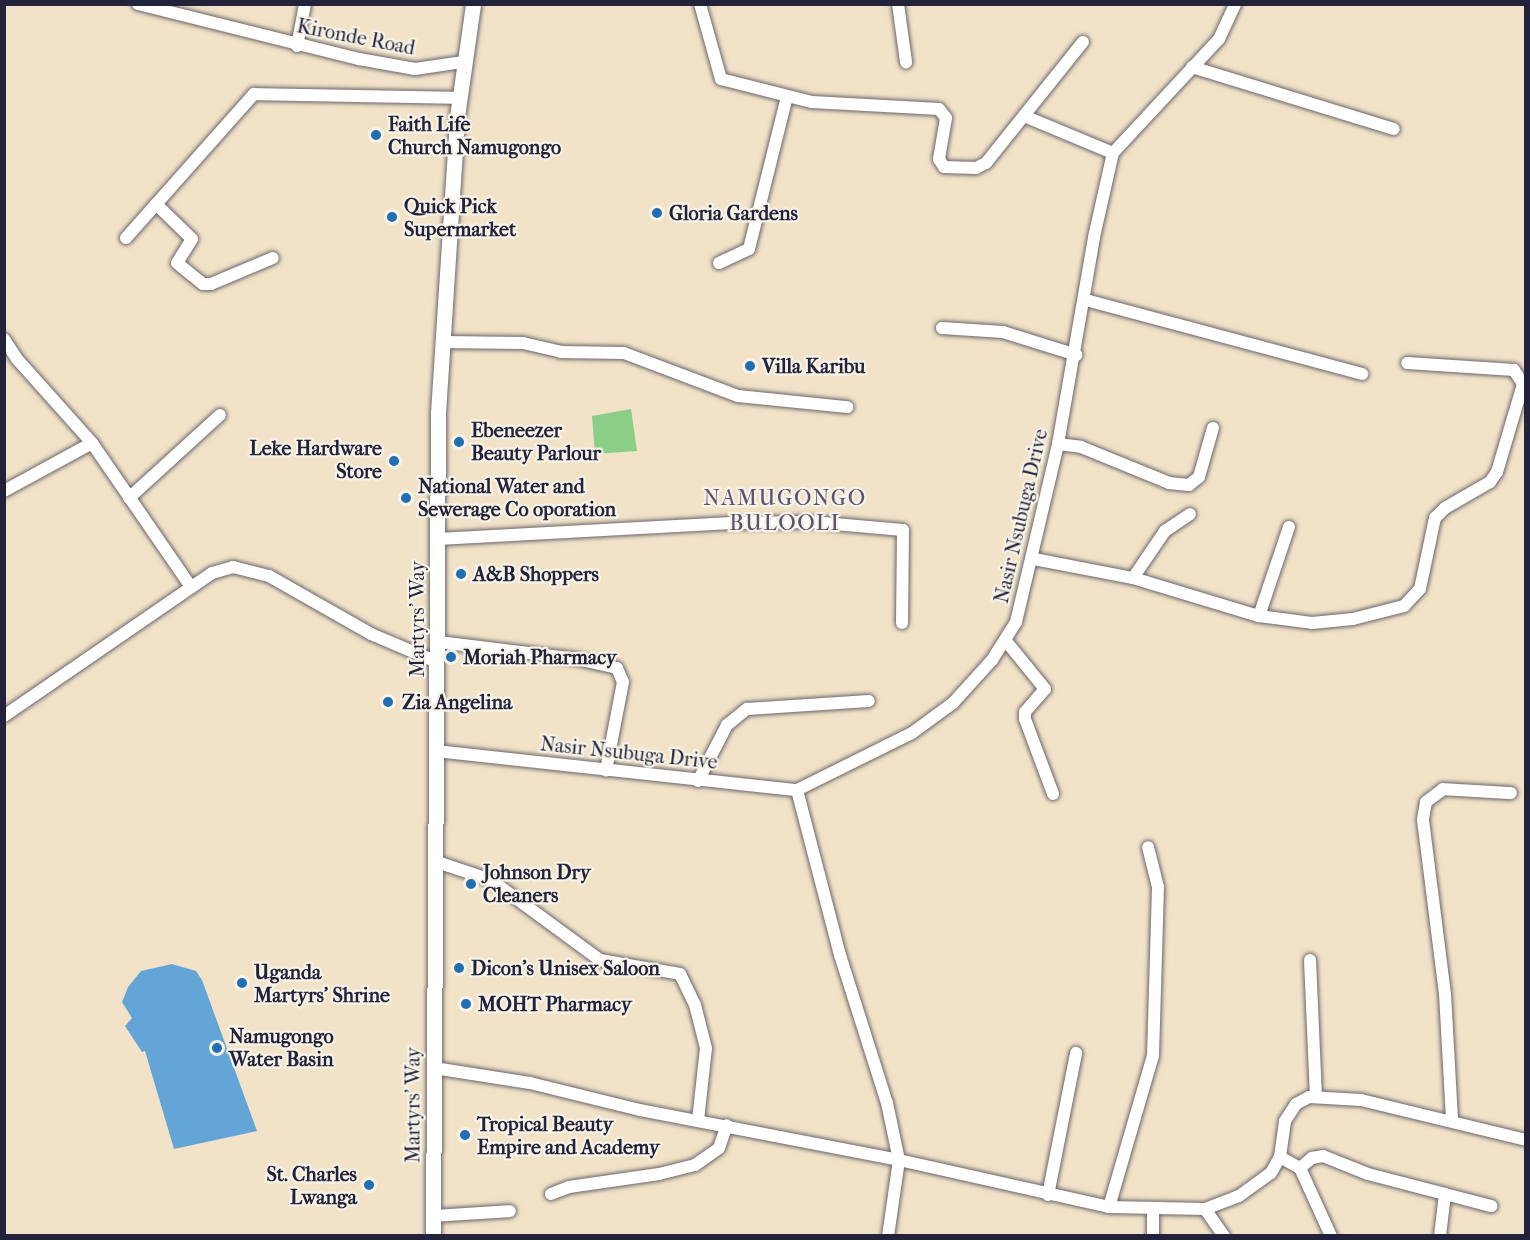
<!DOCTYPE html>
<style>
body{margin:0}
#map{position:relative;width:1530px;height:1240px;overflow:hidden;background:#f2e3c8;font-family:"IM FELL French Canon",serif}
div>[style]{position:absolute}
.green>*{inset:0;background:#8ace88}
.water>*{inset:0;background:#64a5d7}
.roads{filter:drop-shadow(0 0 2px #6b666c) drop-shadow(0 0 2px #6b666c)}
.minor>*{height:12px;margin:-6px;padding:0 6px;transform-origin:6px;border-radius:6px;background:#fff}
.major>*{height:15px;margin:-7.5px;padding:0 7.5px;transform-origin:7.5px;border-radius:7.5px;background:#fff}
.dots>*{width:16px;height:16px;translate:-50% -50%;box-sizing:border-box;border:3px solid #f7f3e8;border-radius:50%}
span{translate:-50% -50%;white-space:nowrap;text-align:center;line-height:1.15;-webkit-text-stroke:4.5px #f7f3e8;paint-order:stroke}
.street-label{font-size:20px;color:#22223b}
.poi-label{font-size:20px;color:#22223b;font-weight:700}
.left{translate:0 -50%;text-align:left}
.right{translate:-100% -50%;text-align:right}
.quarter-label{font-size:22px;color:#5b5372;letter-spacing:1.5px}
.frame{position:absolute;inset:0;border:6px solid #22223b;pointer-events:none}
</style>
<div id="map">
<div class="green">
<div style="clip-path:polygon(631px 409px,637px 451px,595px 454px,592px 416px)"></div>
</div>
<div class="water">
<div style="clip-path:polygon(172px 964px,196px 971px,202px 980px,257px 1131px,174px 1149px,145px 1051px,142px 1052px,125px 1026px,132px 1018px,122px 1002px,128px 987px,141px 971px)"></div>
</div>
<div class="roads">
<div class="minor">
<div style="left:138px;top:4px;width:228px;rotate:14deg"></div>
<div style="left:359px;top:59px;width:57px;rotate:10.1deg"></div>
<div style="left:415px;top:69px;width:49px;rotate:-8.3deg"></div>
<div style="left:700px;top:4px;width:78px;rotate:74.4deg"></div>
<div style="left:721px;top:79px;width:94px;rotate:14.2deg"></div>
<div style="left:812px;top:102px;width:127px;rotate:3.2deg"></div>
<div style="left:939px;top:109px;width:11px;rotate:52deg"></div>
<div style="left:946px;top:118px;width:42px;rotate:99.7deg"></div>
<div style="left:939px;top:159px;width:9px;rotate:58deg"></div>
<div style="left:944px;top:167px;width:32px;rotate:2deg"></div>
<div style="left:976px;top:168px;width:11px;rotate:-27deg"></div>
<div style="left:986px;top:163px;width:155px;rotate:-51.3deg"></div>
<div style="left:898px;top:4px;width:59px;rotate:82.1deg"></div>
<div style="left:297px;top:46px;width:43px;rotate:-79.2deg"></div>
<div style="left:1192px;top:67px;width:211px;rotate:17.1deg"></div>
<div style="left:1024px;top:116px;width:96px;rotate:22.6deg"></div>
<div style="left:156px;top:204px;width:50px;rotate:44.2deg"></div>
<div style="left:192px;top:239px;width:28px;rotate:122deg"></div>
<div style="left:177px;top:263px;width:33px;rotate:39deg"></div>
<div style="left:203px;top:284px;width:8px"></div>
<div style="left:211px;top:284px;width:67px;rotate:-22.8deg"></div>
<div style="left:126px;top:238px;width:193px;rotate:-48.4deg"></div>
<div style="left:254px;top:94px;width:206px;rotate:1.1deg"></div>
<div style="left:719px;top:263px;width:33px;rotate:-25deg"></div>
<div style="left:749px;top:249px;width:157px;rotate:-76deg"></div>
<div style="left:1086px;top:300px;width:286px;rotate:15deg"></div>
<div style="left:942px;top:328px;width:61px;rotate:3.8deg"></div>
<div style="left:1003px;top:332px;width:77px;rotate:17.3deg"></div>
<div style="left:4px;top:339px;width:24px;rotate:57deg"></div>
<div style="left:17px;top:359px;width:113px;rotate:48.2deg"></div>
<div style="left:92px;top:443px;width:175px;rotate:55.5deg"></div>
<div style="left:442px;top:342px;width:81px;rotate:0.7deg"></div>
<div style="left:523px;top:343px;width:39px;rotate:13deg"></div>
<div style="left:561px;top:352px;width:63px;rotate:0.9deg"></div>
<div style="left:624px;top:353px;width:122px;rotate:20.7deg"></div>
<div style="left:738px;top:396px;width:110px;rotate:5.8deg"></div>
<div style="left:1058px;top:444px;width:23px;rotate:7deg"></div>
<div style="left:1081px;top:447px;width:95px;rotate:22.2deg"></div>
<div style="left:1169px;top:483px;width:20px;rotate:6deg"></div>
<div style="left:1189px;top:485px;width:13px;rotate:-39deg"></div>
<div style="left:1199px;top:477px;width:51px;rotate:-74.1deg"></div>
<div style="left:4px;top:491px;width:100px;rotate:-28.6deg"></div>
<div style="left:129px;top:498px;width:123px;rotate:-42.4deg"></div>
<div style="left:438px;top:539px;width:294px;rotate:-3.1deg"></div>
<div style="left:732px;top:523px;width:80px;rotate:-0.7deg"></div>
<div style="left:812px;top:522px;width:91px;rotate:5deg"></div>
<div style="left:903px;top:530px;width:93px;rotate:90.6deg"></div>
<div style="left:1034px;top:559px;width:101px;rotate:10.9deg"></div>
<div style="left:1133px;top:578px;width:132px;rotate:16.8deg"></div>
<div style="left:1259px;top:616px;width:53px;rotate:7.5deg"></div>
<div style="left:1312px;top:623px;width:41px;rotate:-5.6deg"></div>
<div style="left:1353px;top:619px;width:53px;rotate:-14.3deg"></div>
<div style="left:1404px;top:606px;width:23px;rotate:-47deg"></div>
<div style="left:1420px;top:589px;width:73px;rotate:-78.1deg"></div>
<div style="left:1435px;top:518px;width:14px;rotate:-45deg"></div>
<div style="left:1445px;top:508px;width:52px;rotate:-30deg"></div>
<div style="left:1490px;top:482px;width:12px;rotate:-55deg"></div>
<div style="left:1497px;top:472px;width:92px;rotate:-73.5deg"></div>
<div style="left:1523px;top:384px;width:17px;rotate:-123deg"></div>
<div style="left:1514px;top:370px;width:107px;rotate:-176.3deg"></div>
<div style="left:1133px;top:578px;width:57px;rotate:-55.8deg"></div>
<div style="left:1165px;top:531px;width:30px;rotate:-34deg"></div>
<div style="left:1259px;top:616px;width:94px;rotate:-71.4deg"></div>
<div style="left:1006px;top:641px;width:62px;rotate:50.9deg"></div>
<div style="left:1045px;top:689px;width:30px;rotate:131deg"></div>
<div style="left:1025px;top:712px;width:7px;rotate:90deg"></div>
<div style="left:1025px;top:719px;width:80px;rotate:69.5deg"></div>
<div style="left:439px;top:642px;width:139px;rotate:7deg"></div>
<div style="left:577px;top:659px;width:41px;rotate:12.7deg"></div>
<div style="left:617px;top:668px;width:15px;rotate:67deg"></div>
<div style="left:623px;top:682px;width:90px;rotate:100.9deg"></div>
<div style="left:4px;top:716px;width:252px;rotate:-34.5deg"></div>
<div style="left:212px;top:573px;width:22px;rotate:-16deg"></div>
<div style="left:233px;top:567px;width:37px;rotate:14deg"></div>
<div style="left:269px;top:576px;width:117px;rotate:29.6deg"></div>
<div style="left:371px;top:634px;width:72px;rotate:23deg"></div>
<div style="left:436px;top:751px;width:363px;rotate:6.2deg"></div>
<div style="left:797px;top:790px;width:128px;rotate:-26.4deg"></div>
<div style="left:912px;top:733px;width:51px;rotate:-36.2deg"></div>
<div style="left:953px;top:703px;width:58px;rotate:-47.8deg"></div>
<div style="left:992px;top:660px;width:45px;rotate:-57.7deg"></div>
<div style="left:1016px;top:622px;width:183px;rotate:-76.7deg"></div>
<div style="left:1058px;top:444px;width:210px;rotate:-80.1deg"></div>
<div style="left:1094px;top:237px;width:86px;rotate:-77.3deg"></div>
<div style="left:1113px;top:153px;width:156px;rotate:-47.1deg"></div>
<div style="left:1219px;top:39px;width:38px;rotate:-65deg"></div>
<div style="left:698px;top:781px;width:63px;rotate:-62.6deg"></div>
<div style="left:727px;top:725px;width:26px;rotate:-39deg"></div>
<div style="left:747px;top:709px;width:122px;rotate:-3.8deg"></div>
<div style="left:797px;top:790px;width:171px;rotate:75.4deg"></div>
<div style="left:840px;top:955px;width:155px;rotate:72.4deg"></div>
<div style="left:887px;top:1103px;width:58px;rotate:78.1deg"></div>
<div style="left:899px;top:1160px;width:77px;rotate:98.2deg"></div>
<div style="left:437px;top:862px;width:57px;rotate:18.4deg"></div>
<div style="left:491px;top:880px;width:135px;rotate:36.3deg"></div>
<div style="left:600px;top:960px;width:81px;rotate:9.9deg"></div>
<div style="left:680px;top:974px;width:34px;rotate:64deg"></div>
<div style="left:695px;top:1005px;width:44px;rotate:75.7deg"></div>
<div style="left:706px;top:1048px;width:72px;rotate:96.3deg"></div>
<div style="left:1310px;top:960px;width:137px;rotate:87.5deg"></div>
<div style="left:434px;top:1068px;width:97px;rotate:8.9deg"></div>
<div style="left:530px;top:1083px;width:113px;rotate:13.8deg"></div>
<div style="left:640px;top:1110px;width:264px;rotate:10.9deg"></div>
<div style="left:899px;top:1160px;width:215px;rotate:12.6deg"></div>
<div style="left:1109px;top:1207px;width:96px;rotate:1.2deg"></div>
<div style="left:1205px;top:1209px;width:36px;rotate:-21deg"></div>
<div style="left:1239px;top:1196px;width:39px;rotate:-36deg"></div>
<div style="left:1271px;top:1173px;width:18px;rotate:-61deg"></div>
<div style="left:1280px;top:1157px;width:36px;rotate:-82deg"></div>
<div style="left:1285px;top:1121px;width:20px;rotate:-57deg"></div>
<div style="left:1296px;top:1104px;width:15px;rotate:-28deg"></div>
<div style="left:1309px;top:1097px;width:52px;rotate:3.3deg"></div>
<div style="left:1361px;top:1100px;width:170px;rotate:13.6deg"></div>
<div style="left:1452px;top:1119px;width:125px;rotate:-93.2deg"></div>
<div style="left:1445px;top:994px;width:176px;rotate:-97.2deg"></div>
<div style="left:1423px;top:819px;width:17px;rotate:-80deg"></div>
<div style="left:1426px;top:802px;width:21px;rotate:-37deg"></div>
<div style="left:1443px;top:789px;width:68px;rotate:3.4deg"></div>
<div style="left:1280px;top:1157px;width:23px;rotate:29deg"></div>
<div style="left:1300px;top:1168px;width:75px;rotate:65.5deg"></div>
<div style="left:1300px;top:1168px;width:16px;rotate:-40deg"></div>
<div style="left:1312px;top:1158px;width:11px;rotate:-10deg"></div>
<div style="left:1323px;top:1156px;width:48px;rotate:21.8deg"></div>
<div style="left:1368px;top:1174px;width:80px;rotate:14.6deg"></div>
<div style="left:1445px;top:1194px;width:42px;rotate:96.8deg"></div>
<div style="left:551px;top:1194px;width:19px;rotate:-21deg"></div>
<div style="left:569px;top:1187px;width:91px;rotate:-8.2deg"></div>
<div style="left:659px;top:1174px;width:37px;rotate:-14deg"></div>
<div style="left:695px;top:1165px;width:29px;rotate:-35deg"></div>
<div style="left:719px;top:1148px;width:24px;rotate:-71deg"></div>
<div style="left:1445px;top:1194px;width:48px;rotate:14.6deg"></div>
<div style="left:1048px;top:1195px;width:145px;rotate:-78.8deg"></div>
<div style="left:1109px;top:1207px;width:157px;rotate:-73.8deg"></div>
<div style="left:1153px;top:1056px;width:169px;rotate:-88.3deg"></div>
<div style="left:1158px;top:887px;width:41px;rotate:-104deg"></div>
<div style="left:1153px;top:1209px;width:27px;rotate:90deg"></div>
<div style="left:1205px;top:1209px;width:33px;rotate:55deg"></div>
<div style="left:433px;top:1216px;width:77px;rotate:-3.7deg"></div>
</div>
<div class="major">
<div style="left:433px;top:1236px;width:823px;rotate:-89.65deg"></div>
<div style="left:438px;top:413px;width:297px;rotate:-86.3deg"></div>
<div style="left:457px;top:117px;width:114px;rotate:-81.9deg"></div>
</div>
</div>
<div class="dots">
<div style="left:376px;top:135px;background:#1f6fb2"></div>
<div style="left:657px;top:213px;background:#1f6fb2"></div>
<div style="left:392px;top:217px;background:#1f6fb2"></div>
<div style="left:750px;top:366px;background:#1f6fb2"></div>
<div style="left:459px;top:442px;background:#1f6fb2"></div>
<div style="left:394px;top:461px;background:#1f6fb2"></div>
<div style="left:406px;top:498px;background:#1f6fb2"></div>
<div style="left:461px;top:574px;background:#1f6fb2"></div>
<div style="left:451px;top:657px;background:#1f6fb2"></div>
<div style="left:388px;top:702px;background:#1f6fb2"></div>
<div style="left:471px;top:884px;background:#1f6fb2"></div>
<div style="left:459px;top:968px;background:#1f6fb2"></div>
<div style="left:242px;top:983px;background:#1f6fb2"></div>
<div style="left:466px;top:1004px;background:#1f6fb2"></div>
<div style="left:217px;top:1048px;background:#1f6fb2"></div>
<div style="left:465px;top:1135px;background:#1f6fb2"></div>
<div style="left:369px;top:1185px;background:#1f6fb2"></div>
</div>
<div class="street-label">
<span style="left:356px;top:37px;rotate:11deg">Kironde Road</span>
<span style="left:1021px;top:516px;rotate:-77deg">Nasir Nsubuga Drive</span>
<span style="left:417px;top:619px;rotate:-90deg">Martyrs' Way</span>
<span style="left:629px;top:753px;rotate:6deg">Nasir Nsubuga Drive</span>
<span style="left:413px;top:1105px;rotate:-90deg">Martyrs' Way</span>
</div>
<div class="poi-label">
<span class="left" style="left:388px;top:136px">Faith Life<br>Church Namugongo</span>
<span class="left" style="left:404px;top:218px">Quick Pick<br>Supermarket</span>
<span class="left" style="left:669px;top:213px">Gloria Gardens</span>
<span class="left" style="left:762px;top:366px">Villa Karibu</span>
<span class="left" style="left:471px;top:442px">Ebeneezer<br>Beauty Parlour</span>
<span class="right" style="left:382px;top:460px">Leke Hardware<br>Store</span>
<span class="left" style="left:418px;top:498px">National Water and<br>Sewerage Co oporation</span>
<span class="left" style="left:473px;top:574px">A&amp;B Shoppers</span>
<span class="left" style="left:463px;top:657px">Moriah Pharmacy</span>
<span class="left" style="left:402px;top:702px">Zia Angelina</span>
<span class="left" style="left:483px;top:884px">Johnson Dry<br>Cleaners</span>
<span class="left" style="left:471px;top:968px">Dicon's Unisex Saloon</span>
<span class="left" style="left:254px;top:984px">Uganda<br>Martyrs' Shrine</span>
<span class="left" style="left:478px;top:1004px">MOHT Pharmacy</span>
<span class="left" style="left:229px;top:1048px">Namugongo<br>Water Basin</span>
<span class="left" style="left:477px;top:1136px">Tropical Beauty<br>Empire and Academy</span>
<span class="right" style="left:357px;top:1186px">St. Charles<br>Lwanga</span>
</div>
<div class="quarter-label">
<span style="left:785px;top:511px">NAMUGONGO<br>BULOOLI</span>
</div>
<div class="frame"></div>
</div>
